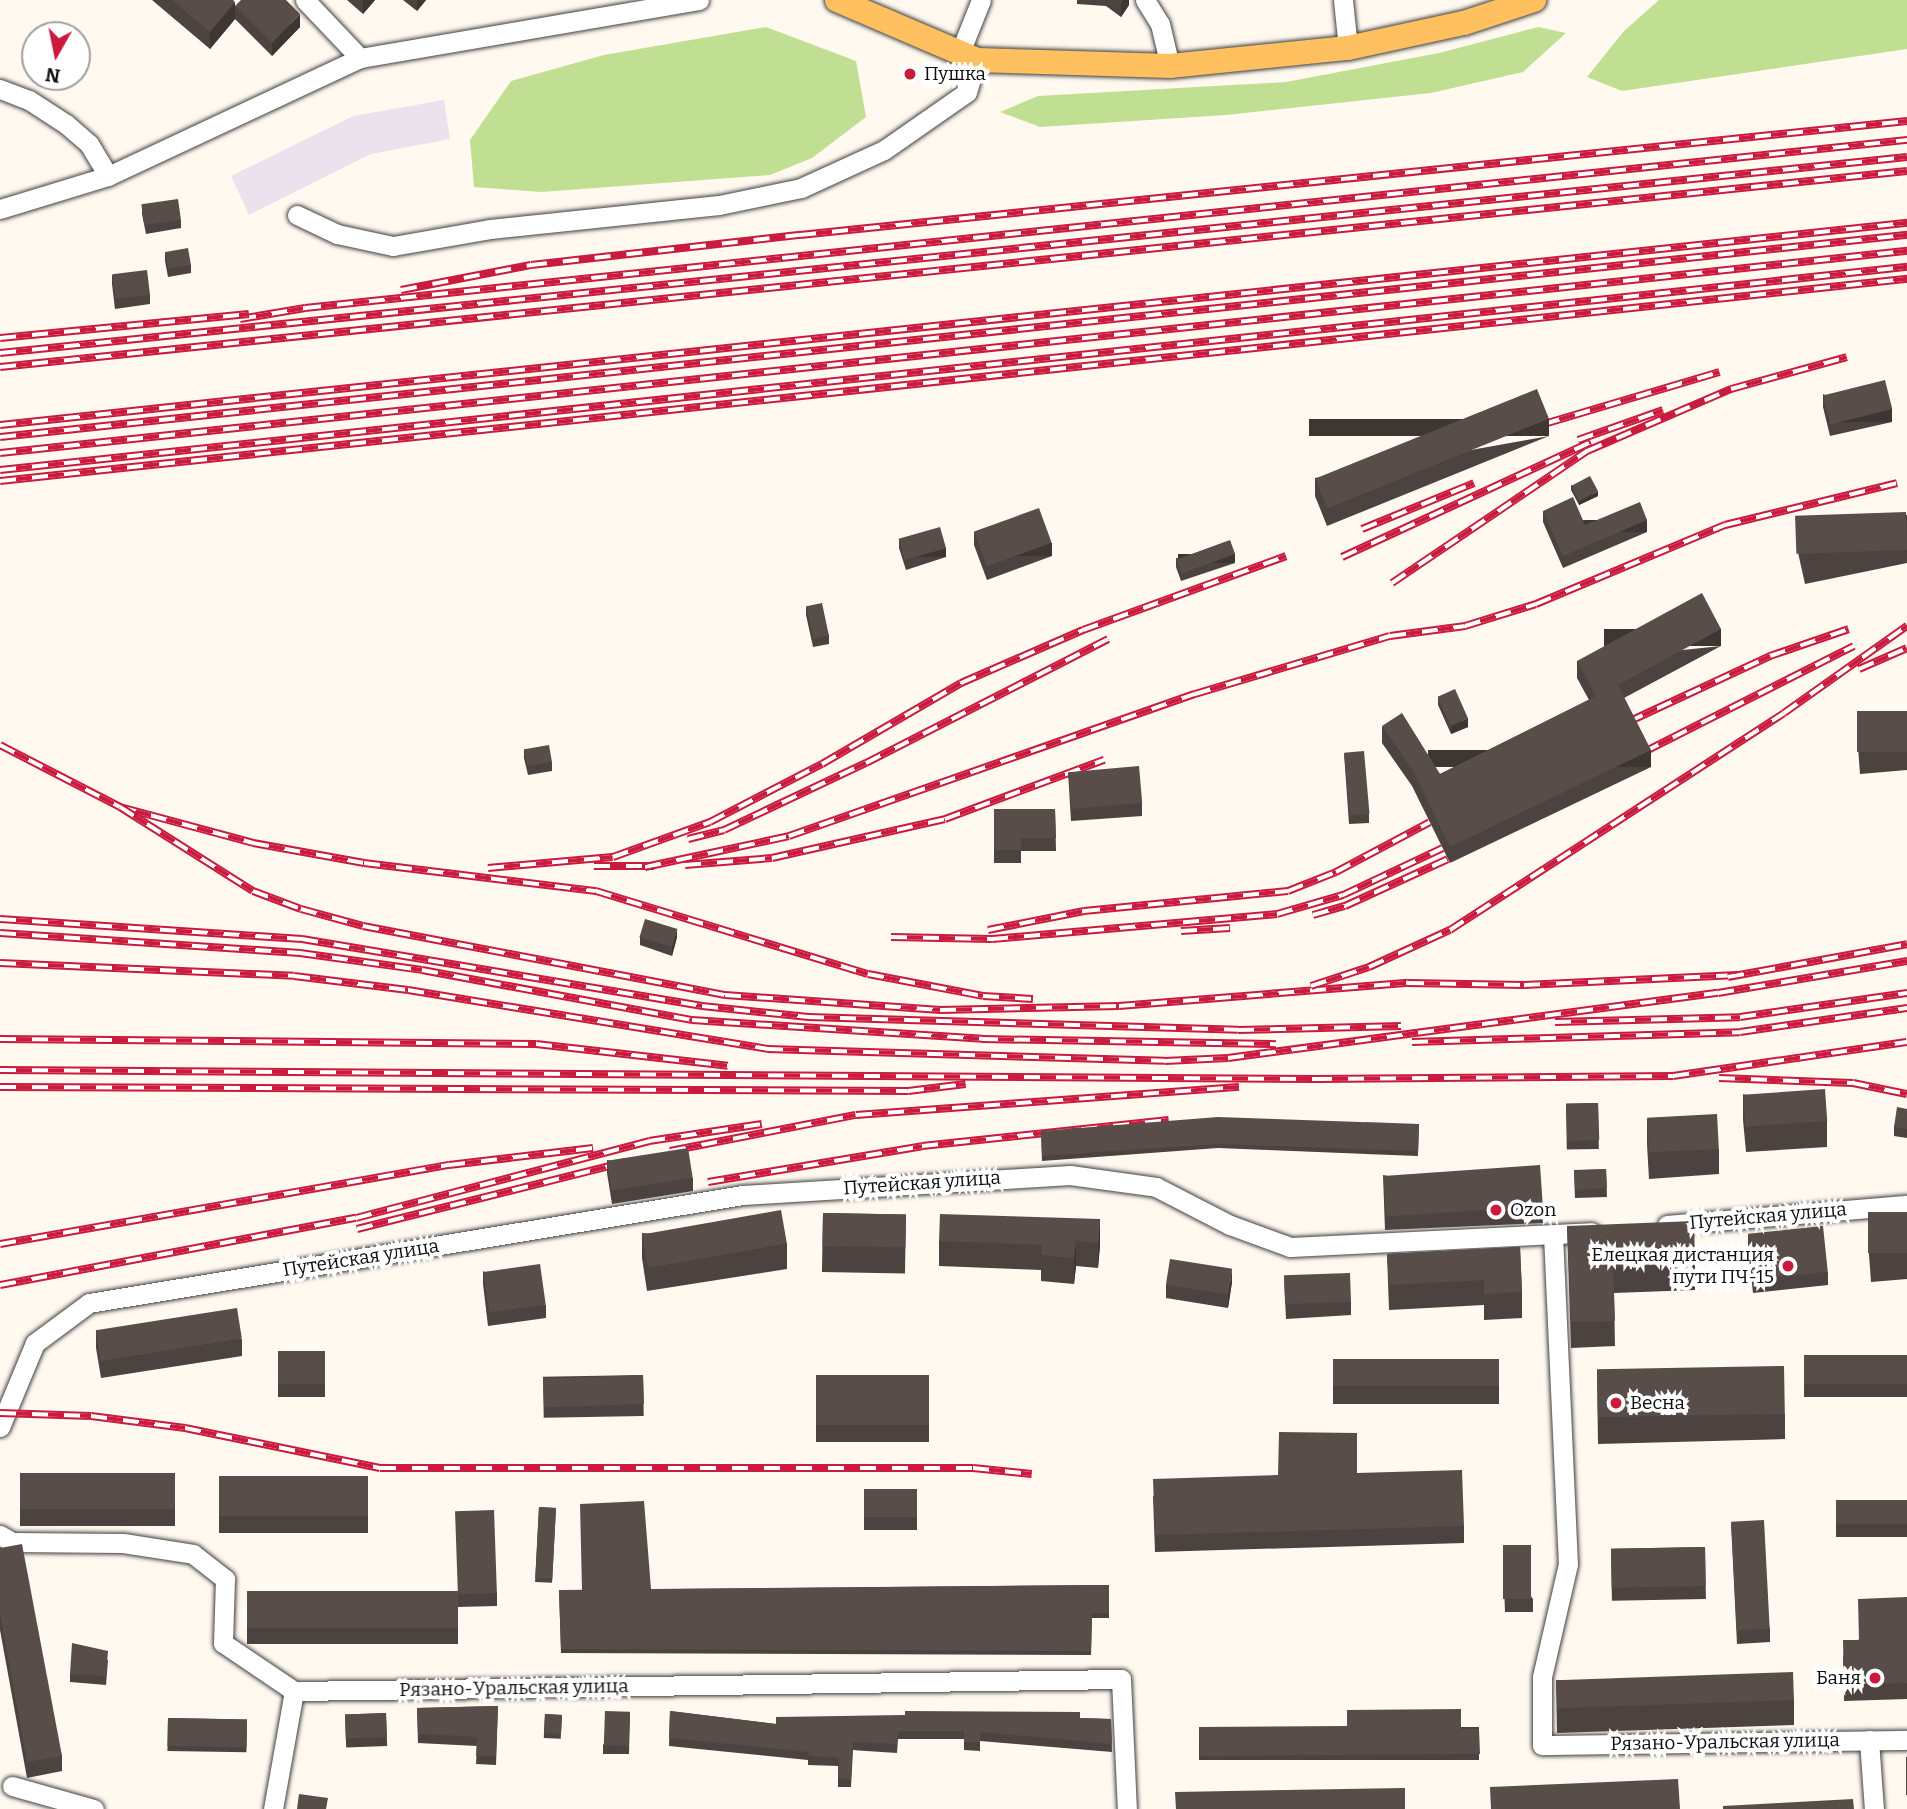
<!DOCTYPE html>
<meta charset="utf-8">
<style>
body{margin:0}
#map{position:relative;width:1907px;height:1809px;overflow:hidden;background:#fff9ef;font-family:Bitter,serif}
div>[style]{position:absolute}
.industrial>*{inset:0;background:#eae2ed}
.forest>*{inset:0;background:#c1df93}
.roads{filter:drop-shadow(0 0 2px #414141) drop-shadow(0 0 2px #414141)}
.minor>*{height:19px;margin:-9.5px;padding:0 9.5px;transform-origin:9.5px;border-radius:9.5px;background:#fff}
.major>*{height:24px;margin:-12px;padding:0 12px;transform-origin:12px;border-radius:12px;background:#ffc05f}
.rail>*{height:8px;margin-top:-4px;transform-origin:0;background:repeating-linear-gradient(90deg,#fff 0 16px,#ca1a3e 0 32px);box-sizing:border-box;border-block:2px solid #ca1a3e}
.wall>*{inset:0;background:#4c423f;transform-origin:0 0}
.shaded-wall>*{inset:0;background:#3e3633;transform-origin:0 0}
.building>*{inset:0;background:#584d49;transform-origin:0 0}
.dots>*{width:19px;height:19px;translate:-50% -50%;box-sizing:border-box;border:4px solid #fff;border-radius:50%}
span{translate:-50% -50%;white-space:nowrap;text-align:center;line-height:1.15;-webkit-text-stroke:7px #fff;paint-order:stroke}
.poi-label{font-size:19px;color:#0e0e0e}
.left{translate:0 -50%;text-align:left}
.right{translate:-100% -50%;text-align:right}
.street-label{font-size:19px;color:#0e0e0e}
.north{position:absolute;left:21px;top:21px;width:70px;height:70px;box-sizing:border-box;background:#fff;border:2px solid #9f9f9f;border-radius:50%;rotate:189deg;font-size:19px;font-weight:700;line-height:28px;text-align:center;color:#0e0e0e}
.north::after{content:'';display:block;margin:auto;width:24px;height:32px;background:#ca1a3e;clip-path:polygon(50% 0,100% 100%,50% 72%,0 100%)}
</style>
<div id="map">
<div class="industrial">
<div style="clip-path:polygon(444px 100px,450px 139px,371px 154px,249px 215px,231px 176px,353px 116px)"></div>
</div>
<div class="forest">
<div style="clip-path:polygon(1659px 0,1907px 0,1907px 49px,1622px 91px,1587px 77px,1624px 31px)"></div>
<div style="clip-path:polygon(766px 27px,856px 61px,866px 117px,812px 158px,770px 175px,541px 192px,474px 187px,470px 140px,511px 81px,604px 55px)"></div>
<div style="clip-path:polygon(1538px 27px,1566px 33px,1523px 72px,1431px 93px,1226px 115px,1040px 127px,1000px 112px,1038px 96px,1286px 82px,1439px 53px)"></div>
</div>
<div class="roads">
<div class="minor">
<div style="left:305px;top:0;width:80px;rotate:46.5deg"></div>
<div style="left:1145px;top:0;width:28px;rotate:58deg"></div>
<div style="left:1160px;top:24px;width:43px;rotate:76.6deg"></div>
<div style="left:1343px;top:0;width:48px;rotate:84.1deg"></div>
<div style="left:959px;top:55px;width:59px;rotate:-68.2deg"></div>
<div style="left:0;top:89px;width:31px;rotate:21deg"></div>
<div style="left:29px;top:100px;width:44px;rotate:33deg"></div>
<div style="left:66px;top:124px;width:30px;rotate:41deg"></div>
<div style="left:89px;top:144px;width:37px;rotate:59deg"></div>
<div style="left:0;top:209px;width:113px;rotate:-17deg"></div>
<div style="left:108px;top:176px;width:278px;rotate:-25.1deg"></div>
<div style="left:360px;top:58px;width:344px;rotate:-9.7deg"></div>
<div style="left:297px;top:215px;width:44px;rotate:25.4deg"></div>
<div style="left:337px;top:234px;width:57px;rotate:12.1deg"></div>
<div style="left:393px;top:246px;width:98px;rotate:-9.9deg"></div>
<div style="left:490px;top:229px;width:230px;rotate:-6deg"></div>
<div style="left:719px;top:205px;width:84px;rotate:-11.7deg"></div>
<div style="left:801px;top:188px;width:91px;rotate:-24.6deg"></div>
<div style="left:884px;top:150px;width:101px;rotate:-34.9deg"></div>
<div style="left:967px;top:92px;width:34px;rotate:-73deg"></div>
<div style="left:1667px;top:1225px;width:241px;rotate:-4.8deg"></div>
<div style="left:1553px;top:1235px;width:329px;rotate:87.4deg"></div>
<div style="left:1568px;top:1564px;width:116px;rotate:103deg"></div>
<div style="left:1542px;top:1677px;width:68px;rotate:90deg"></div>
<div style="left:1542px;top:1745px;width:365px;rotate:-0.8deg"></div>
<div style="left:0;top:1427px;width:91px;rotate:-67.4deg"></div>
<div style="left:35px;top:1343px;width:67px;rotate:-36.5deg"></div>
<div style="left:89px;top:1303px;width:663px;rotate:-9.38deg"></div>
<div style="left:743px;top:1195px;width:328px;rotate:-3.5deg"></div>
<div style="left:1070px;top:1175px;width:87px;rotate:7.9deg"></div>
<div style="left:1156px;top:1187px;width:83px;rotate:27.2deg"></div>
<div style="left:1230px;top:1225px;width:64px;rotate:20.1deg"></div>
<div style="left:1290px;top:1247px;width:302px;rotate:-2.8deg"></div>
<div style="left:0;top:1535px;width:14px;rotate:30deg"></div>
<div style="left:12px;top:1542px;width:111px;rotate:0.5deg"></div>
<div style="left:123px;top:1543px;width:71px;rotate:8.9deg"></div>
<div style="left:193px;top:1554px;width:41px;rotate:38deg"></div>
<div style="left:225px;top:1579px;width:64px;rotate:91.8deg"></div>
<div style="left:223px;top:1643px;width:86px;rotate:34.1deg"></div>
<div style="left:294px;top:1691px;width:827px;rotate:-0.83deg"></div>
<div style="left:1121px;top:1679px;width:130px;rotate:87.4deg"></div>
<div style="left:1869px;top:1740px;width:69px;rotate:85.9deg"></div>
<div style="left:12px;top:1786px;width:85px;rotate:15.7deg"></div>
<div style="left:273px;top:1809px;width:120px;rotate:-79.9deg"></div>
</div>
<div class="major">
<div style="left:837px;top:0;width:152px;rotate:23.2deg"></div>
<div style="left:977px;top:60px;width:193px;rotate:1.8deg"></div>
<div style="left:1170px;top:66px;width:179px;rotate:-5.8deg"></div>
<div style="left:1348px;top:48px;width:119px;rotate:-12.2deg"></div>
<div style="left:1464px;top:23px;width:74px;rotate:-18.2deg"></div>
</div>
</div>
<div class="rail">
<div style="left:401px;top:290px;width:132px;rotate:-10.9deg"></div>
<div style="left:531px;top:265px;width:271px;rotate:-6.4deg"></div>
<div style="left:800px;top:235px;width:1113px;rotate:-5.88deg"></div>
<div style="left:240px;top:319px;width:66px;rotate:-9.6deg"></div>
<div style="left:305px;top:308px;width:1611px;rotate:-5.99deg"></div>
<div style="left:0;top:338px;width:250px;rotate:-5.5deg"></div>
<div style="left:0;top:353px;width:1917px;rotate:-5.87deg"></div>
<div style="left:0;top:367px;width:1917px;rotate:-5.87deg"></div>
<div style="left:1544px;top:424px;width:183px;rotate:-16.5deg"></div>
<div style="left:0;top:425px;width:1918px;rotate:-6.05deg"></div>
<div style="left:0;top:437px;width:1918px;rotate:-6.05deg"></div>
<div style="left:1578px;top:440px;width:90px;rotate:-19.4deg"></div>
<div style="left:0;top:453px;width:1918px;rotate:-6.05deg"></div>
<div style="left:0;top:470px;width:1918px;rotate:-6.08deg"></div>
<div style="left:0;top:481px;width:1918px;rotate:-6.05deg"></div>
<div style="left:1362px;top:529px;width:121px;rotate:-22.3deg"></div>
<div style="left:1342px;top:557px;width:274px;rotate:-24.8deg"></div>
<div style="left:1392px;top:583px;width:235px;rotate:-34.1deg"></div>
<div style="left:1587px;top:451px;width:157px;rotate:-23.3deg"></div>
<div style="left:1731px;top:389px;width:120px;rotate:-15.4deg"></div>
<div style="left:1859px;top:669px;width:52px;rotate:-23.6deg"></div>
<div style="left:1628px;top:722px;width:157px;rotate:-24.9deg"></div>
<div style="left:1770px;top:656px;width:83px;rotate:-18.9deg"></div>
<div style="left:0;top:745px;width:135px;rotate:27.3deg"></div>
<div style="left:120px;top:807px;width:138px;rotate:15.1deg"></div>
<div style="left:253px;top:843px;width:113px;rotate:10.2deg"></div>
<div style="left:364px;top:863px;width:234px;rotate:6.9deg"></div>
<div style="left:596px;top:891px;width:284px;rotate:17deg"></div>
<div style="left:868px;top:974px;width:117px;rotate:10.8deg"></div>
<div style="left:983px;top:996px;width:50px;rotate:3.4deg"></div>
<div style="left:1644px;top:752px;width:235px;rotate:-26.8deg"></div>
<div style="left:120px;top:807px;width:157px;rotate:32.3deg"></div>
<div style="left:253px;top:891px;width:51px;rotate:20.6deg"></div>
<div style="left:301px;top:909px;width:64px;rotate:15.3deg"></div>
<div style="left:363px;top:926px;width:369px;rotate:10.8deg"></div>
<div style="left:725px;top:995px;width:216px;rotate:4deg"></div>
<div style="left:940px;top:1010px;width:179px;rotate:-1.3deg"></div>
<div style="left:1119px;top:1006px;width:290px;rotate:-4.6deg"></div>
<div style="left:1408px;top:983px;width:116px;rotate:1deg"></div>
<div style="left:1524px;top:985px;width:214px;rotate:-2.7deg"></div>
<div style="left:688px;top:839px;width:37px;rotate:-14deg"></div>
<div style="left:724px;top:830px;width:157px;rotate:-25.3deg"></div>
<div style="left:866px;top:763px;width:272px;rotate:-27.1deg"></div>
<div style="left:685px;top:865px;width:87px;rotate:-4.6deg"></div>
<div style="left:772px;top:858px;width:177px;rotate:-12.7deg"></div>
<div style="left:945px;top:819px;width:170px;rotate:-20.4deg"></div>
<div style="left:594px;top:866px;width:60px"></div>
<div style="left:645px;top:867px;width:147px;rotate:-12.1deg"></div>
<div style="left:789px;top:836px;width:430px;rotate:-19.3deg"></div>
<div style="left:1195px;top:694px;width:203px;rotate:-16.6deg"></div>
<div style="left:1390px;top:636px;width:76px;rotate:-7.6deg"></div>
<div style="left:1465px;top:626px;width:74px;rotate:-17.2deg"></div>
<div style="left:1536px;top:604px;width:205px;rotate:-22.7deg"></div>
<div style="left:1725px;top:525px;width:177px;rotate:-13.7deg"></div>
<div style="left:488px;top:868px;width:125px;rotate:-5deg"></div>
<div style="left:613px;top:857px;width:103px;rotate:-19.8deg"></div>
<div style="left:710px;top:822px;width:126px;rotate:-27.4deg"></div>
<div style="left:822px;top:764px;width:161px;rotate:-30.2deg"></div>
<div style="left:961px;top:683px;width:133px;rotate:-23.5deg"></div>
<div style="left:1083px;top:630px;width:216px;rotate:-20deg"></div>
<div style="left:1313px;top:915px;width:33px;rotate:-16deg"></div>
<div style="left:1345px;top:906px;width:113px;rotate:-24.5deg"></div>
<div style="left:0;top:919px;width:303px;rotate:3.8deg"></div>
<div style="left:302px;top:939px;width:406px;rotate:9.5deg"></div>
<div style="left:702px;top:1006px;width:107px;rotate:5.9deg"></div>
<div style="left:808px;top:1017px;width:430px;rotate:1.7deg"></div>
<div style="left:1238px;top:1030px;width:163px;rotate:-1.4deg"></div>
<div style="left:988px;top:930px;width:98px;rotate:-11.2deg"></div>
<div style="left:1084px;top:911px;width:205px;rotate:-5.6deg"></div>
<div style="left:1288px;top:891px;width:52px;rotate:-21.6deg"></div>
<div style="left:1336px;top:872px;width:106px;rotate:-28deg"></div>
<div style="left:1181px;top:931px;width:49px;rotate:-3.5deg"></div>
<div style="left:0;top:933px;width:301px;rotate:3.8deg"></div>
<div style="left:300px;top:953px;width:123px;rotate:7.9deg"></div>
<div style="left:422px;top:970px;width:275px;rotate:10.5deg"></div>
<div style="left:692px;top:1020px;width:291px;rotate:3.7deg"></div>
<div style="left:982px;top:1039px;width:294px;rotate:1deg"></div>
<div style="left:891px;top:937px;width:101px;rotate:1.1deg"></div>
<div style="left:992px;top:939px;width:286px;rotate:-5deg"></div>
<div style="left:1277px;top:914px;width:69px;rotate:-16.1deg"></div>
<div style="left:1343px;top:895px;width:110px;rotate:-25.2deg"></div>
<div style="left:0;top:963px;width:294px;rotate:2.5deg"></div>
<div style="left:294px;top:976px;width:115px;rotate:7deg"></div>
<div style="left:408px;top:990px;width:364px;rotate:9.3deg"></div>
<div style="left:767px;top:1049px;width:398px;rotate:1.7deg"></div>
<div style="left:1165px;top:1061px;width:63px;rotate:-2.7deg"></div>
<div style="left:1228px;top:1058px;width:494px;rotate:-7.6deg"></div>
<div style="left:1718px;top:993px;width:192px;rotate:-9.6deg"></div>
<div style="left:1728px;top:977px;width:182px;rotate:-10.4deg"></div>
<div style="left:1311px;top:986px;width:61px;rotate:-18.1deg"></div>
<div style="left:1369px;top:967px;width:89px;rotate:-24.6deg"></div>
<div style="left:1450px;top:930px;width:398px;rotate:-33deg"></div>
<div style="left:1784px;top:713px;width:151px;rotate:-35.3deg"></div>
<div style="left:1555px;top:1022px;width:185px;rotate:-1.5deg"></div>
<div style="left:1740px;top:1017px;width:169px;rotate:-8.2deg"></div>
<div style="left:0;top:1039px;width:536px;rotate:0.53deg"></div>
<div style="left:536px;top:1044px;width:193px;rotate:6.5deg"></div>
<div style="left:1412px;top:1042px;width:328px;rotate:-1.7deg"></div>
<div style="left:1740px;top:1032px;width:169px;rotate:-8.2deg"></div>
<div style="left:0;top:1070px;width:1316px;rotate:0.39deg"></div>
<div style="left:1316px;top:1079px;width:357px;rotate:-0.5deg"></div>
<div style="left:1673px;top:1076px;width:236px;rotate:-8.3deg"></div>
<div style="left:1719px;top:1078px;width:134px;rotate:2.1deg"></div>
<div style="left:1853px;top:1083px;width:55px;rotate:11.5deg"></div>
<div style="left:0;top:1087px;width:908px;rotate:0.25deg"></div>
<div style="left:908px;top:1091px;width:58px;rotate:-6.9deg"></div>
<div style="left:670px;top:1151px;width:189px;rotate:-11deg"></div>
<div style="left:856px;top:1115px;width:384px;rotate:-4.2deg"></div>
<div style="left:708px;top:1182px;width:217px;rotate:-9.5deg"></div>
<div style="left:922px;top:1146px;width:248px;rotate:-6deg"></div>
<div style="left:357px;top:1229px;width:277px;rotate:-14deg"></div>
<div style="left:0;top:1244px;width:456px;rotate:-10deg"></div>
<div style="left:449px;top:1165px;width:145px;rotate:-6.7deg"></div>
<div style="left:0;top:1285px;width:362px;rotate:-10.7deg"></div>
<div style="left:356px;top:1218px;width:303px;rotate:-14.7deg"></div>
<div style="left:649px;top:1141px;width:114px;rotate:-8.6deg"></div>
<div style="left:0;top:1413px;width:91px;rotate:1.9deg"></div>
<div style="left:91px;top:1416px;width:95px;rotate:7.3deg"></div>
<div style="left:185px;top:1428px;width:199px;rotate:11.6deg"></div>
<div style="left:380px;top:1468px;width:593px"></div>
<div style="left:973px;top:1468px;width:59px;rotate:5.8deg"></div>
</div>
<div class="wall">
<div style="clip-path:polygon(152px 0,233px 0,235px 6px,300px 27px,272px 56px,235px 19px,210px 49px)"></div>
<div style="clip-path:polygon(347px 0,375px 0,363px 14px)"></div>
<div style="clip-path:polygon(403px 0,426px 0,417px 11px)"></div>
<div style="clip-path:polygon(1077px 0,1129px 0,1129px 5px,1121px 17px,1106px 6px,1077px 4px)"></div>
<div style="clip-path:polygon(142px 206px,181px 220px,181px 228px,146px 234px,142px 214px)"></div>
<div style="clip-path:polygon(165px 252px,191px 265px,191px 273px,168px 277px,165px 261px)"></div>
<div style="clip-path:polygon(112px 275px,150px 295px,150px 304px,115px 309px,112px 284px)"></div>
<div style="clip-path:polygon(1823px 394px,1892px 422px,1830px 436px,1823px 407px)"></div>
<div style="clip-path:polygon(1549px 436px,1327px 526px,1315px 496px,1315px 478px)"></div>
<div style="clip-path:polygon(1571px 485px,1598px 496px,1579px 505px,1571px 490px)"></div>
<div style="clip-path:polygon(1543px 511px,1585px 525px,1647px 532px,1563px 568px,1543px 522px)"></div>
<div style="clip-path:polygon(1907px 515px,1907px 563px,1805px 584px,1797px 548px,1797px 535px)"></div>
<div style="clip-path:polygon(974px 532px,1052px 556px,987px 580px,974px 545px)"></div>
<div style="clip-path:polygon(899px 540px,946px 557px,906px 570px,899px 548px)"></div>
<div style="clip-path:polygon(1176px 558px,1235px 563px,1181px 581px,1176px 567px)"></div>
<div style="clip-path:polygon(806px 606px,829px 635px,829px 644px,813px 647px,806px 615px)"></div>
<div style="clip-path:polygon(1721px 646px,1624px 698px,1651px 767px,1450px 863px,1412px 786px,1382px 743px,1382px 726px,1440px 774px,1589px 700px,1577px 678px,1577px 661px)"></div>
<div style="clip-path:polygon(1438px 697px,1468px 727px,1451px 734px,1438px 705px)"></div>
<div style="clip-path:polygon(1907px 711px,1907px 770px,1860px 774px,1857px 734px,1857px 716px)"></div>
<div style="clip-path:polygon(524px 749px,552px 762px,552px 771px,528px 775px,524px 758px)"></div>
<div style="clip-path:polygon(1344px 753px,1369px 814px,1369px 823px,1349px 824px)"></div>
<div style="clip-path:polygon(1068px 772px,1142px 803px,1142px 816px,1071px 821px)"></div>
<div style="clip-path:polygon(994px 809px,1055px 809px,1056px 851px,1021px 851px,1021px 863px,994px 863px)"></div>
<div style="clip-path:polygon(640px 937px,677px 937px,672px 956px,640px 945px)"></div>
<div style="clip-path:polygon(1743px 1094px,1827px 1121px,1827px 1147px,1746px 1152px,1743px 1120px)"></div>
<div style="left:1598px;top:1103px;width:46px;height:32px;rotate:89deg"></div>
<div style="clip-path:polygon(1907px 1109px,1907px 1138px,1894px 1136px,1894px 1127px)"></div>
<div style="clip-path:polygon(1647px 1119px,1719px 1149px,1719px 1174px,1649px 1179px,1647px 1144px)"></div>
<div style="clip-path:polygon(1419px 1124px,1418px 1156px,1218px 1148px,1042px 1161px,1041px 1131px)"></div>
<div style="clip-path:polygon(607px 1160px,693px 1178px,693px 1191px,612px 1204px,607px 1173px)"></div>
<div style="left:1606px;top:1169px;width:28px;height:32px;rotate:88deg"></div>
<div style="clip-path:polygon(1383px 1175px,1543px 1206px,1543px 1223px,1385px 1230px)"></div>
<div style="clip-path:polygon(1907px 1212px,1907px 1279px,1871px 1282px,1868px 1241px,1868px 1215px)"></div>
<div style="left:823px;top:1213px;width:83px;height:59px;rotate:1deg"></div>
<div style="clip-path:polygon(1100px 1219px,1100px 1245px,1098px 1268px,1076px 1266px,1074px 1284px,1041px 1281px,1041px 1270px,939px 1266px,939px 1241px)"></div>
<div style="clip-path:polygon(1567px 1226px,1695px 1264px,1695px 1290px,1614px 1293px,1615px 1346px,1571px 1348px)"></div>
<div style="clip-path:polygon(642px 1233px,787px 1243px,787px 1269px,647px 1291px,642px 1258px)"></div>
<div style="clip-path:polygon(1748px 1234px,1828px 1272px,1828px 1285px,1753px 1293px,1748px 1247px)"></div>
<div style="clip-path:polygon(1520px 1247px,1522px 1292px,1522px 1318px,1484px 1320px,1484px 1305px,1389px 1310px,1387px 1254px)"></div>
<div style="clip-path:polygon(483px 1271px,546px 1305px,546px 1318px,488px 1326px,483px 1284px)"></div>
<div style="clip-path:polygon(1284px 1276px,1351px 1302px,1351px 1315px,1286px 1319px)"></div>
<div style="clip-path:polygon(1232px 1282px,1228px 1308px,1166px 1298px,1166px 1285px)"></div>
<div style="clip-path:polygon(96px 1330px,242px 1339px,242px 1356px,101px 1378px,96px 1348px)"></div>
<div style="left:278px;top:1351px;width:47px;height:46px"></div>
<div style="left:1907px;top:1355px;width:42px;height:103px;rotate:90deg"></div>
<div style="left:1333px;top:1359px;width:166px;height:45px"></div>
<div style="clip-path:polygon(1597px 1371px,1785px 1414px,1785px 1439px,1598px 1444px)"></div>
<div style="left:643px;top:1375px;width:41px;height:100px;rotate:89deg"></div>
<div style="left:816px;top:1375px;width:113px;height:67px"></div>
<div style="left:20px;top:1473px;width:155px;height:53px"></div>
<div style="clip-path:polygon(1357px 1473px,1464px 1526px,1464px 1543px,1155px 1552px,1153px 1496px)"></div>
<div style="left:368px;top:1476px;width:57px;height:149px;rotate:90deg"></div>
<div style="left:864px;top:1489px;width:53px;height:41px"></div>
<div style="left:1907px;top:1500px;width:37px;height:71px;rotate:90deg"></div>
<div style="left:539px;top:1507px;width:17px;height:75px;rotate:3deg"></div>
<div style="clip-path:polygon(1731px 1522px,1770px 1629px,1770px 1642px,1737px 1644px)"></div>
<div style="left:1705px;top:1547px;width:52px;height:94px;rotate:89deg"></div>
<div style="clip-path:polygon(0 1548px,62px 1756px,62px 1771px,27px 1778px,0 1630px)"></div>
<div style="clip-path:polygon(1503px 1558px,1533px 1599px,1533px 1612px,1505px 1612px)"></div>
<div style="clip-path:polygon(1109px 1585px,1109px 1618px,1092px 1618px,1091px 1655px,561px 1653px,559px 1590px)"></div>
<div style="clip-path:polygon(247px 1593px,497px 1593px,497px 1606px,458px 1607px,458px 1644px,247px 1644px)"></div>
<div style="clip-path:polygon(1907px 1597px,1907px 1699px,1844px 1701px,1843px 1656px,1858px 1640px)"></div>
<div style="clip-path:polygon(108px 1660px,106px 1685px,70px 1682px,70px 1674px)"></div>
<div style="clip-path:polygon(1556px 1680px,1794px 1700px,1794px 1725px,1557px 1733px)"></div>
<div style="clip-path:polygon(498px 1706px,496px 1765px,476px 1764px,477px 1746px,418px 1743px,417px 1708px)"></div>
<div style="clip-path:polygon(670px 1711px,776px 1724px,1080px 1718px,1111px 1719px,1112px 1752px,980px 1741px,980px 1751px,964px 1750px,964px 1739px,898px 1739px,897px 1753px,853px 1750px,851px 1787px,838px 1787px,838px 1766px,808px 1765px,808px 1760px,669px 1746px)"></div>
<div style="clip-path:polygon(630px 1712px,629px 1754px,603px 1754px,603px 1745px)"></div>
<div style="left:386px;top:1713px;width:33px;height:41px;rotate:88deg"></div>
<div style="left:545px;top:1714px;width:17px;height:24px;rotate:3deg"></div>
<div style="left:168px;top:1718px;width:79px;height:33px;rotate:1deg"></div>
<div style="left:1199px;top:1727px;width:280px;height:33px"></div>
</div>
<div class="shaded-wall">
<div style="clip-path:polygon(363px 0,375px 0,363px 14px)"></div>
<div style="clip-path:polygon(417px 0,426px 0,417px 11px)"></div>
<div style="clip-path:polygon(1123px 0,1129px 0,1129px 5px,1121px 17px,1121px 4px)"></div>
<div style="clip-path:polygon(235px 2px,235px 19px,210px 49px,210px 32px)"></div>
<div style="clip-path:polygon(300px 14px,300px 27px,272px 56px,272px 43px)"></div>
<div style="left:1892px;top:409px;width:13px;height:64px;rotate:90deg"></div>
<div style="left:1549px;top:419px;width:17px;height:240px;rotate:90deg"></div>
<div style="clip-path:polygon(1598px 491px,1598px 496px,1579px 505px,1579px 501px)"></div>
<div style="left:1647px;top:520px;width:12px;height:91px;rotate:90deg"></div>
<div style="left:1052px;top:543px;width:13px;height:69px;rotate:90deg"></div>
<div style="left:946px;top:548px;width:9px;height:42px;rotate:90deg"></div>
<div style="left:1235px;top:554px;width:9px;height:57px;rotate:90deg"></div>
<div style="left:1721px;top:629px;width:17px;height:117px;rotate:90deg"></div>
<div style="clip-path:polygon(1468px 718px,1468px 727px,1451px 734px,1451px 726px)"></div>
<div style="left:1651px;top:750px;width:17px;height:223px;rotate:90deg"></div>
<div style="clip-path:polygon(677px 929px,677px 937px,672px 956px,672px 947px)"></div>
<div style="clip-path:polygon(1100px 1219px,1100px 1245px,1098px 1268px,1098px 1243px)"></div>
<div style="clip-path:polygon(1076px 1241px,1076px 1266px,1074px 1284px,1074px 1258px)"></div>
<div style="clip-path:polygon(1232px 1269px,1232px 1282px,1228px 1308px,1228px 1295px)"></div>
</div>
<div class="building">
<div style="clip-path:polygon(172px 0,233px 0,235px 2px,210px 32px)"></div>
<div style="clip-path:polygon(241px 0,286px 0,300px 14px,272px 43px,235px 6px)"></div>
<div style="left:178px;top:199px;width:21px;height:37px;rotate:82deg"></div>
<div style="left:188px;top:248px;width:17px;height:23px;rotate:80deg"></div>
<div style="left:147px;top:270px;width:25px;height:35px;rotate:83deg"></div>
<div style="left:1885px;top:380px;width:30px;height:64px;rotate:76deg"></div>
<div style="left:1537px;top:389px;width:32px;height:239px;rotate:68deg"></div>
<div style="left:1590px;top:476px;width:17px;height:21px;rotate:62deg"></div>
<div style="clip-path:polygon(1573px 497px,1585px 525px,1640px 502px,1647px 520px,1563px 556px,1543px 511px)"></div>
<div style="left:1039px;top:508px;width:37px;height:69px;rotate:70deg"></div>
<div style="left:1906px;top:512px;width:38px;height:111px;rotate:88deg"></div>
<div style="left:940px;top:527px;width:22px;height:43px;rotate:74deg"></div>
<div style="left:1230px;top:540px;width:15px;height:57px;rotate:70deg"></div>
<div style="clip-path:polygon(1702px 593px,1721px 629px,1618px 685px,1651px 750px,1450px 847px,1412px 769px,1382px 726px,1402px 713px,1440px 774px,1596px 696px,1577px 661px)"></div>
<div style="left:822px;top:603px;width:33px;height:16px;rotate:78deg"></div>
<div style="left:1455px;top:689px;width:32px;height:19px;rotate:66deg"></div>
<div style="left:1907px;top:711px;width:41px;height:50px;rotate:90deg"></div>
<div style="left:549px;top:745px;width:17px;height:25px;rotate:80deg"></div>
<div style="left:1364px;top:751px;width:63px;height:20px;rotate:85deg"></div>
<div style="left:1139px;top:766px;width:37px;height:71px;rotate:85deg"></div>
<div style="clip-path:polygon(994px 809px,1055px 809px,1056px 838px,1021px 838px,1021px 850px,994px 850px)"></div>
<div style="left:645px;top:919px;width:34px;height:19px;rotate:17deg"></div>
<div style="left:1825px;top:1089px;width:32px;height:82px;rotate:86deg"></div>
<div style="left:1598px;top:1103px;width:37px;height:32px;rotate:88deg"></div>
<div style="clip-path:polygon(1897px 1107px,1907px 1109px,1907px 1129px,1894px 1127px)"></div>
<div style="left:1717px;top:1114px;width:35px;height:70px;rotate:87deg"></div>
<div style="clip-path:polygon(1218px 1117px,1419px 1124px,1418px 1151px,1218px 1144px,1042px 1156px,1041px 1131px)"></div>
<div style="left:688px;top:1148px;width:30px;height:82px;rotate:81deg"></div>
<div style="left:1540px;top:1165px;width:41px;height:157px;rotate:86deg"></div>
<div style="left:1606px;top:1169px;width:19px;height:32px;rotate:87deg"></div>
<div style="left:781px;top:1210px;width:34px;height:141px;rotate:80deg"></div>
<div style="left:1907px;top:1212px;width:41px;height:39px;rotate:90deg"></div>
<div style="left:823px;top:1213px;width:83px;height:33px;rotate:1deg"></div>
<div style="clip-path:polygon(940px 1214px,1100px 1219px,1098px 1243px,1076px 1241px,1074px 1258px,1041px 1255px,1042px 1245px,939px 1241px)"></div>
<div style="clip-path:polygon(1694px 1221px,1695px 1264px,1613px 1267px,1615px 1321px,1571px 1322px,1567px 1226px)"></div>
<div style="left:1823px;top:1226px;width:46px;height:75px;rotate:84deg"></div>
<div style="clip-path:polygon(1520px 1247px,1522px 1292px,1484px 1294px,1484px 1280px,1389px 1285px,1387px 1254px)"></div>
<div style="left:1170px;top:1259px;width:63px;height:26px;rotate:9deg"></div>
<div style="left:540px;top:1264px;width:41px;height:57px;rotate:82deg"></div>
<div style="left:1350px;top:1273px;width:29px;height:66px;rotate:88deg"></div>
<div style="left:237px;top:1308px;width:31px;height:143px;rotate:81deg"></div>
<div style="left:278px;top:1351px;width:47px;height:33px"></div>
<div style="left:1907px;top:1355px;width:29px;height:103px;rotate:90deg"></div>
<div style="left:1333px;top:1359px;width:166px;height:27px"></div>
<div style="left:1784px;top:1366px;width:48px;height:187px;rotate:89deg"></div>
<div style="left:643px;top:1375px;width:29px;height:100px;rotate:88deg"></div>
<div style="left:816px;top:1375px;width:113px;height:50px"></div>
<div style="clip-path:polygon(1279px 1432px,1357px 1433px,1357px 1473px,1462px 1470px,1464px 1526px,1155px 1535px,1153px 1479px,1278px 1475px)"></div>
<div style="left:20px;top:1473px;width:155px;height:36px"></div>
<div style="left:368px;top:1476px;width:40px;height:149px;rotate:90deg"></div>
<div style="left:864px;top:1489px;width:53px;height:28px"></div>
<div style="left:1907px;top:1500px;width:24px;height:71px;rotate:90deg"></div>
<div style="clip-path:polygon(644px 1501px,651px 1589px,1109px 1585px,1109px 1613px,1092px 1613px,1091px 1651px,561px 1649px,559px 1590px,582px 1590px,580px 1504px)"></div>
<div style="left:539px;top:1507px;width:17px;height:71px;rotate:3deg"></div>
<div style="left:494px;top:1510px;width:83px;height:39px;rotate:88deg"></div>
<div style="left:1764px;top:1520px;width:109px;height:33px;rotate:87deg"></div>
<div style="clip-path:polygon(22px 1544px,62px 1756px,27px 1762px,0 1614px,0 1548px)"></div>
<div style="left:1503px;top:1545px;width:28px;height:54px"></div>
<div style="left:1705px;top:1547px;width:39px;height:94px;rotate:89deg"></div>
<div style="left:458px;top:1591px;width:37px;height:211px;rotate:90deg"></div>
<div style="clip-path:polygon(1907px 1597px,1907px 1683px,1844px 1685px,1843px 1640px,1859px 1640px,1858px 1599px)"></div>
<div style="clip-path:polygon(72px 1643px,108px 1651px,106px 1676px,70px 1674px)"></div>
<div style="left:1793px;top:1672px;width:28px;height:237px;rotate:88deg"></div>
<div style="clip-path:polygon(498px 1706px,496px 1756px,476px 1756px,477px 1737px,418px 1734px,417px 1708px)"></div>
<div style="clip-path:polygon(1461px 1709px,1461px 1729px,1479px 1729px,1480px 1754px,1200px 1756px,1199px 1727px,1347px 1726px,1347px 1710px)"></div>
<div style="left:605px;top:1711px;width:25px;height:34px;rotate:2deg"></div>
<div style="clip-path:polygon(670px 1711px,776px 1724px,776px 1717px,905px 1715px,905px 1711px,1080px 1712px,1080px 1718px,1111px 1719px,1112px 1744px,980px 1732px,980px 1742px,964px 1742px,964px 1731px,898px 1731px,897px 1744px,853px 1742px,851px 1779px,838px 1778px,839px 1758px,808px 1756px,809px 1752px,669px 1738px)"></div>
<div style="left:386px;top:1713px;width:24px;height:41px;rotate:88deg"></div>
<div style="left:545px;top:1714px;width:17px;height:19px;rotate:3deg"></div>
<div style="left:168px;top:1718px;width:79px;height:28px;rotate:1deg"></div>
<div style="left:1906px;top:1757px;width:1px;height:38px"></div>
<div style="clip-path:polygon(1678px 1779px,1680px 1809px,1491px 1809px,1490px 1787px)"></div>
<div style="clip-path:polygon(1405px 1788px,1405px 1809px,1176px 1809px,1175px 1792px)"></div>
<div style="clip-path:polygon(299px 1794px,328px 1798px,326px 1809px,297px 1809px)"></div>
<div style="clip-path:polygon(1853px 1799px,1854px 1809px,1723px 1809px,1723px 1806px)"></div>
</div>
<div class="dots">
<div style="left:910px;top:74px;background:#ca1a3e"></div>
<div style="left:1496px;top:1210px;background:#ca1a3e"></div>
<div style="left:1788px;top:1266px;background:#ca1a3e"></div>
<div style="left:1616px;top:1403px;background:#ca1a3e"></div>
<div style="left:1875px;top:1678px;background:#ca1a3e"></div>
</div>
<div class="poi-label">
<span class="left" style="left:924px;top:74px">Пушка</span>
<span class="left" style="left:1510px;top:1210px">Ozon</span>
<span class="right" style="left:1774px;top:1266px">Елецкая дистанция<br>пути ПЧ-15</span>
<span class="left" style="left:1630px;top:1403px">Весна</span>
<span class="right" style="left:1861px;top:1678px">Баня</span>
</div>
<div class="street-label">
<span style="left:922px;top:1183px;rotate:-4deg">Путейская улица</span>
<span style="left:1768px;top:1216px;rotate:-5deg">Путейская улица</span>
<span style="left:361px;top:1258px;rotate:-9deg">Путейская улица</span>
<span style="left:514px;top:1688px;rotate:-1deg">Рязано-Уральская улица</span>
<span style="left:1725px;top:1742px;rotate:-1deg">Рязано-Уральская улица</span>
</div>
<div class="north">N</div>
</div>
